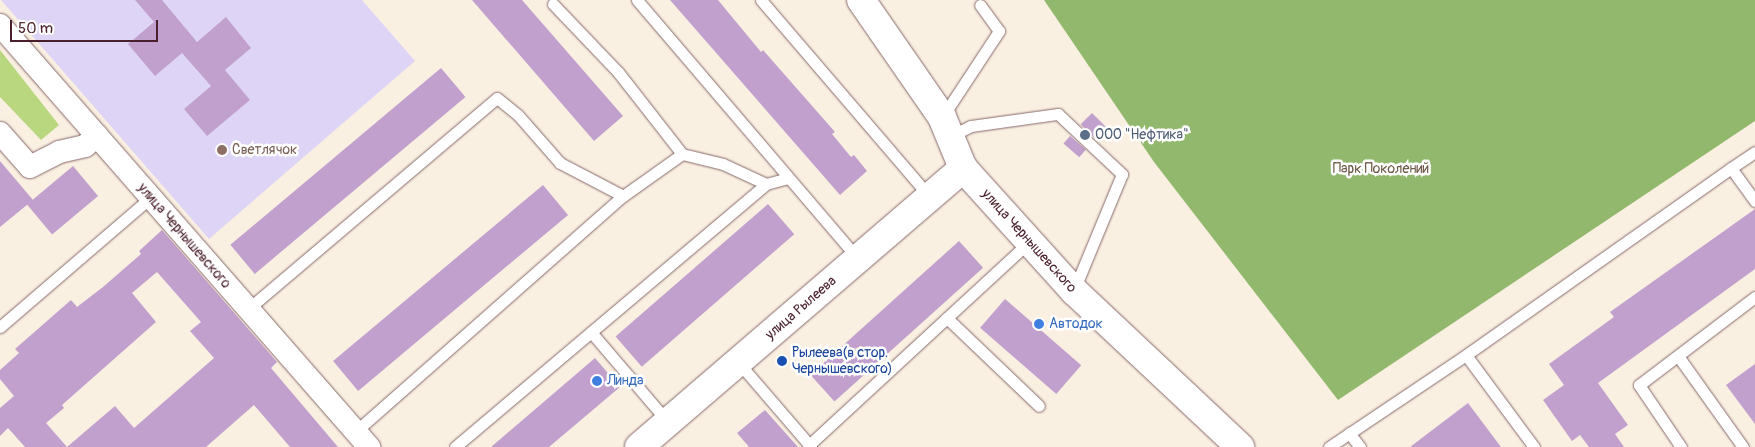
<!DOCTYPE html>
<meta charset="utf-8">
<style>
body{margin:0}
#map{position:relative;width:1755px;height:447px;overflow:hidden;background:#faf0e2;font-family:Pangolin,sans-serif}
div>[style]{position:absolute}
.built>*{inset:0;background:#ded5f6}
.green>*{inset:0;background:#b8d77e}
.forest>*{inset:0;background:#92b86d}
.building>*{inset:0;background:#c1a0cd;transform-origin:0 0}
.roads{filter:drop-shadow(0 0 1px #88686b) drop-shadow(0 0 1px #88686b)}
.service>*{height:11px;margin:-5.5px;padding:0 5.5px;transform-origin:5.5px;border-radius:5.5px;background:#fff}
.minor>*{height:22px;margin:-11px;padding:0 11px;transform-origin:11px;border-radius:11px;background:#fff}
.tertiary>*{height:28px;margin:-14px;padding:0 14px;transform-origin:14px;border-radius:14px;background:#fff}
.primary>*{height:28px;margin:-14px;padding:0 14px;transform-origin:14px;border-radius:14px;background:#fff}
.dots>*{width:14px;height:14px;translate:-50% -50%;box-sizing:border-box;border:2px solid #fff;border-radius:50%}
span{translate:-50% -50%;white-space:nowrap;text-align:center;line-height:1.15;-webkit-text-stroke:5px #fff;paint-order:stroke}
.service-label{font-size:14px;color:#4e5e75}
.left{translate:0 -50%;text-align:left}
.education-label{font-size:14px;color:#785e54}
.park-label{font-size:14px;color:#6b5644}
.street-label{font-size:14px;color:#4a1f2b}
.shop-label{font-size:14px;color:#366cbe}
.transit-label{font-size:14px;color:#164399}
.scale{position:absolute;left:10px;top:20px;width:148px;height:22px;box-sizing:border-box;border:2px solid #4a1f2b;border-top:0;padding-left:6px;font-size:15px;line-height:18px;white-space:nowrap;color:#4a1f2b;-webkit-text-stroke:4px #fff;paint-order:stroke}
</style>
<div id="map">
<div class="built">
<div style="clip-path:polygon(1px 0,362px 0,415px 61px,209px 239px)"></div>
</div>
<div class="green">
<div style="clip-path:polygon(0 50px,59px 125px,41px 140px,0 97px)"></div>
</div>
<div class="forest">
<div style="clip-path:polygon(1044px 0,1755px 0,1755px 121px,1338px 400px,1154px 162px)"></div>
</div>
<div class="building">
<div style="clip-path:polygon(135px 0,162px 0,197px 42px,226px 17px,251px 48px,225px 70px,250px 100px,207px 136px,184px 109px,211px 86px,182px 53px,155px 76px,128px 44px,154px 22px)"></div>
<div style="clip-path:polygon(472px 0,522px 0,623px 116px,594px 141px)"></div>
<div style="clip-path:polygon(670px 0,718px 0,761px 52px,763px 50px,835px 132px,832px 134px,851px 157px,854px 155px,867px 171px,840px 195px)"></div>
<div style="left:441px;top:68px;width:38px;height:275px;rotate:50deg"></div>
<div style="left:1092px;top:113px;width:21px;height:16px;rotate:45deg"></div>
<div style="left:1070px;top:136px;width:21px;height:10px;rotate:41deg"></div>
<div style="clip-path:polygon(0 161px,33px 200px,0 227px)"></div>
<div style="left:73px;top:166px;width:39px;height:60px;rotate:50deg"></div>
<div style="left:543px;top:185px;width:39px;height:274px;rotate:50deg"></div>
<div style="left:768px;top:204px;width:40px;height:202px;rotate:49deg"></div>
<div style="clip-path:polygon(1755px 209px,1755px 269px,1598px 383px,1628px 425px,1615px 434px,1624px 447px,1589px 447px,1580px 435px,1572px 441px,1543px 400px,1564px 385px,1549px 364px,1614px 317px,1610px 312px)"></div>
<div style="clip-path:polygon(evenodd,162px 230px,277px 362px,271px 368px,338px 447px,290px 447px,254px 405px,206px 447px,25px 447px,8px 428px,0 436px,0 408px,14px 396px,0 379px,0 370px,19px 353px,15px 349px,71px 300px,77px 307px,103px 287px,141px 254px,139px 251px,162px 230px,157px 272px,201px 322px,190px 331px,214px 358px,134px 428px,115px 406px,67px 447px,46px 423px,64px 408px,62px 405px,156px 322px,132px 293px,157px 272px)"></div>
<div style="left:959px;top:241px;width:36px;height:200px;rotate:48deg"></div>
<div style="left:1005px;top:299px;width:101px;height:38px;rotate:41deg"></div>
<div style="clip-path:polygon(595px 358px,620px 387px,549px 447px,491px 447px)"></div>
<div style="clip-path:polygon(1755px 364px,1755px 424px,1726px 385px)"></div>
<div style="clip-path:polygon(1468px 403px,1501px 447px,1410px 447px)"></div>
<div style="clip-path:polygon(765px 410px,798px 447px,749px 447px,737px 433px)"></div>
</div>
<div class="roads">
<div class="service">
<div style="left:637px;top:0;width:340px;rotate:49.5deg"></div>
<div style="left:761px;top:0;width:260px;rotate:49.4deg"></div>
<div style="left:553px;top:4px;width:94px;rotate:46.3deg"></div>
<div style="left:618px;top:72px;width:104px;rotate:52deg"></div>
<div style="left:682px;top:154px;width:42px;rotate:13.7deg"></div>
<div style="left:723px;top:164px;width:47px;rotate:24.9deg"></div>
<div style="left:766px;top:184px;width:23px;rotate:-15deg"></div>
<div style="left:943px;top:116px;width:102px;rotate:-56.6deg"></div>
<div style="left:999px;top:31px;width:32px;rotate:-126deg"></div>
<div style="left:951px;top:136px;width:22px;rotate:-27deg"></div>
<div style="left:971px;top:126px;width:88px;rotate:-7.9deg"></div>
<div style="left:1058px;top:114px;width:88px;rotate:43.2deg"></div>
<div style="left:1122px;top:174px;width:126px;rotate:112.5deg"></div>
<div style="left:1731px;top:168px;width:29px;rotate:-34deg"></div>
<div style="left:248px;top:309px;width:326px;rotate:-40.3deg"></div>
<div style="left:497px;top:98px;width:27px;rotate:39deg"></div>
<div style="left:518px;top:115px;width:64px;rotate:48.8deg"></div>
<div style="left:560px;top:163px;width:71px;rotate:27.6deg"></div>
<div style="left:947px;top:318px;width:127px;rotate:43.7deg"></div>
<div style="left:0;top:327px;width:199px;rotate:-40.7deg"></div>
<div style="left:591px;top:332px;width:118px;rotate:49.5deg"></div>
<div style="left:1678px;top:356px;width:112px;rotate:54.5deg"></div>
<div style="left:738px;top:362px;width:112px;rotate:49.3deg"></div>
<div style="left:355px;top:432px;width:357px;rotate:-41.4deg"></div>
<div style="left:623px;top:196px;width:72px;rotate:-35.4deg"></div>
<div style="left:1349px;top:433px;width:18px;rotate:52deg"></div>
<div style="left:809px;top:445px;width:299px;rotate:-42.7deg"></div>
<div style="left:455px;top:447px;width:407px;rotate:-40.2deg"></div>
<div style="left:1329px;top:447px;width:165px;rotate:-33.9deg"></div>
<div style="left:1534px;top:447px;width:114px;rotate:-126.5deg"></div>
<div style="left:1466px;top:355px;width:324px;rotate:-35.2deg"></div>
<div style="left:1731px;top:168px;width:41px;rotate:54deg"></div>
<div style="left:1681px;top:447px;width:75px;rotate:-124.1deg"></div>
<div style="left:1639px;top:385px;width:146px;rotate:-37.2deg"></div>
</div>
<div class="minor">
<div style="left:0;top:25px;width:561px;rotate:48.83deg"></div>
<div style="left:0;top:133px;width:45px;rotate:48.6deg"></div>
<div style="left:30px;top:167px;width:33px;rotate:-27deg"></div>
<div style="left:59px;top:152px;width:27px;rotate:-13deg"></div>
<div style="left:85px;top:146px;width:16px;rotate:-40deg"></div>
</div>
<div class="tertiary">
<div style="left:963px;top:168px;width:166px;rotate:47.9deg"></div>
<div style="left:1074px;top:291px;width:228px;rotate:43.2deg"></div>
</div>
<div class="primary">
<div style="left:639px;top:447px;width:428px;rotate:-40.7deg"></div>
<div style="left:963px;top:168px;width:55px;rotate:-112.4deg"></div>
<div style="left:942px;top:117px;width:142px;rotate:-124.7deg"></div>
</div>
</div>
<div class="dots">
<div style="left:1085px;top:135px;background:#5c6f8a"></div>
<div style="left:222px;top:150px;background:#8d6e63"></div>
<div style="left:1039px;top:324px;background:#3f7fe0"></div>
<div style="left:782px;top:361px;background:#1a4fb4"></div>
<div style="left:597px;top:381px;background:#3f7fe0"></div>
</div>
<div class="service-label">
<span class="left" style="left:1095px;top:135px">ООО "Нефтика"</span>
</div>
<div class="education-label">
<span class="left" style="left:232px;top:150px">Светлячок</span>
</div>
<div class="park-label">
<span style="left:1381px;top:169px">Парк Поколений</span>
</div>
<div class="street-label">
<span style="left:184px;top:236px;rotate:49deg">улица Чернышевского</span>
<span style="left:1029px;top:241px;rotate:48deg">улица Чернышевского</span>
<span style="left:801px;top:308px;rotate:-41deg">улица Рылеева</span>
</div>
<div class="shop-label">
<span class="left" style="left:1049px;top:324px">Автодок</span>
<span class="left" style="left:607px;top:381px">Линда</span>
</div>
<div class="transit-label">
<span class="left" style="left:792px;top:361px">Рылеева(в стор.<br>Чернышевского)</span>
</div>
<div class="scale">50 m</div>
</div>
